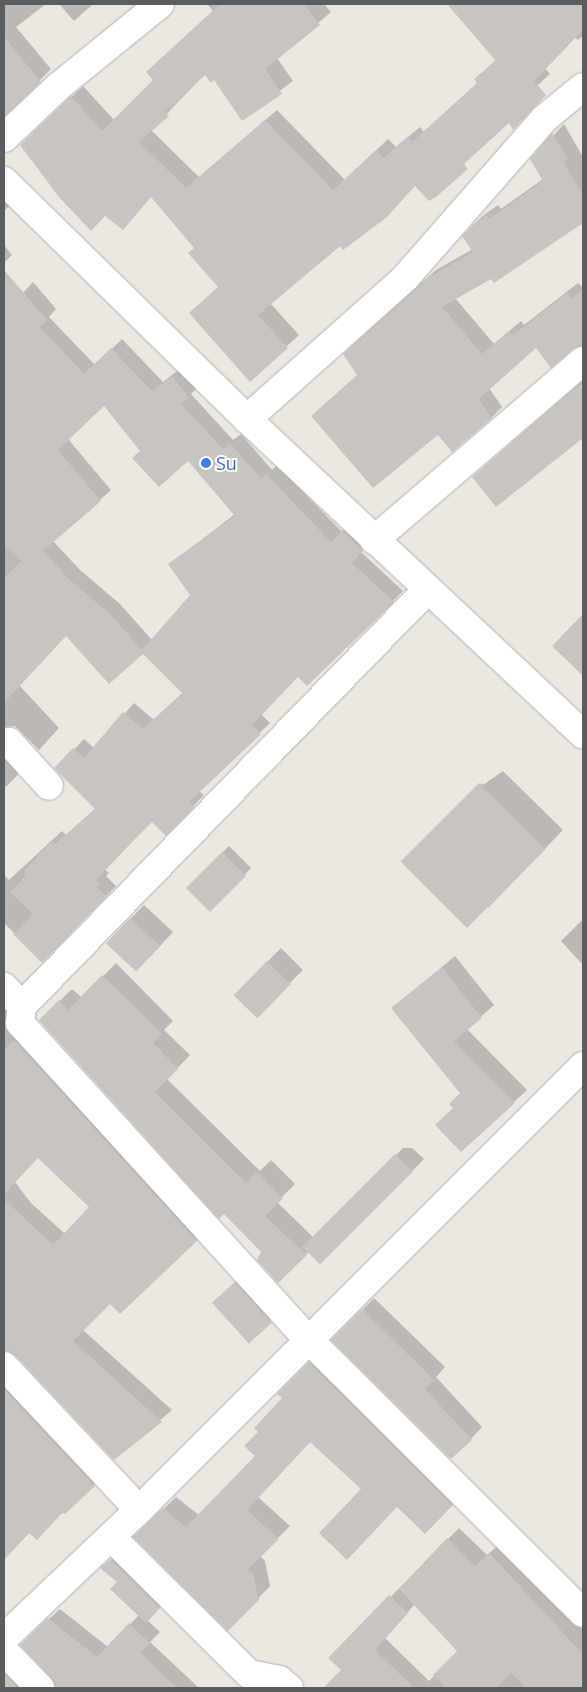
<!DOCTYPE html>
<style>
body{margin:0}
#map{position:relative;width:587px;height:1692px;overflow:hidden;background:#ebe7e1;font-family:"Open Sans",sans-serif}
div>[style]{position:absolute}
.shadow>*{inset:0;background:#0003;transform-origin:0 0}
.building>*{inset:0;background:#c8c4c0;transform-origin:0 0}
.roads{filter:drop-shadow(0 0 1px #b2b4b7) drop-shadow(0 0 1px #b2b4b7)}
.minor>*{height:28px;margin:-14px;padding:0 14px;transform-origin:14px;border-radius:14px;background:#fff}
.dots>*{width:14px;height:14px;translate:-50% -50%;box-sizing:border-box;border:2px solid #fff;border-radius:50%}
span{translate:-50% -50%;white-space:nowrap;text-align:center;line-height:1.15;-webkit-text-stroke:4px #fff;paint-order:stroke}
.shop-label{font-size:18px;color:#366cbe}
.left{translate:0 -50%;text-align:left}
.frame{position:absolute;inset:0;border:5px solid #5a5e60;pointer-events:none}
</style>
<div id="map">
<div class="shadow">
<div style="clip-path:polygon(4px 4px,46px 4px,16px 27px,51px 69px,4px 116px)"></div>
<div style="clip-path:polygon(59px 4px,93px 4px,74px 21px)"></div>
<div style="clip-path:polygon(207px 4px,324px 4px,331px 12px,277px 58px,293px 81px,242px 119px,214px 78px,205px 74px,151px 130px,199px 177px,277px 110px,345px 180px,388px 139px,396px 147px,420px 127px,424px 132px,478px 83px,475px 79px,497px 59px,453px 9px,458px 4px,583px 4px,583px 36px,578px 40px,575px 37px,545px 68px,550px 74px,538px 85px,453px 164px,416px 184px,270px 303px,299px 335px,250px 380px,219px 287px,195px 247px,152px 196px,33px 133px,83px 86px,114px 120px,155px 80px,213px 11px)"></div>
<div style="clip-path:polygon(564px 124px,583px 157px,583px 221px,494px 281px,492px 277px,455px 298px,494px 344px,521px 321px,524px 325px,578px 283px,583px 288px,583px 325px,543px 355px,536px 346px,489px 388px,502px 407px,491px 418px,439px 433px,358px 375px,355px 344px,436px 270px,473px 249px,472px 226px,484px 215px,498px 205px,501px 209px,543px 179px,532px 159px)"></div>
<div style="clip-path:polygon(4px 181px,17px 198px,4px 211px)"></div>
<div style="clip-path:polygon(4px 245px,12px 255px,4px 263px)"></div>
<div style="clip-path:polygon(evenodd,33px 282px,56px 309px,49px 317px,95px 365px,122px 339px,163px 382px,182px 367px,198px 387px,191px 394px,233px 440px,241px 434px,272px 470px,277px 465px,342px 532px,353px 521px,372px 540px,361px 552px,403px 591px,307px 685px,298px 676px,261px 714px,270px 723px,199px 791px,204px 795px,166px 834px,152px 821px,105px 870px,109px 873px,106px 876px,116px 886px,42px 961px,4px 923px,4px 875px,9px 880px,62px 831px,66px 835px,96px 808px,56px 768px,84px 739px,94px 748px,134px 703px,154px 720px,183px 693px,143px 653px,66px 634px,19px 685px,59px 728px,39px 750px,15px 726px,4px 727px,4px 514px,26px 489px,4px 463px,4px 314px,33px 282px,105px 404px,141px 451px,188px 459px,235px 514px,169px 565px,191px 595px,152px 640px,120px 604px,80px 570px,53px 541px,111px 490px,68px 439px,105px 404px)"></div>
<div style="clip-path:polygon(583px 380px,583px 436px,496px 505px,473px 477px)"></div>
<div style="clip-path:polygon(4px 743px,27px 765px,6px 787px,4px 785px)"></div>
<div style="clip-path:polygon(503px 771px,563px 830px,488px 908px,464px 801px,482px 783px,483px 785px)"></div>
<div style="clip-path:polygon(229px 846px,251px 868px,212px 909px,222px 853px)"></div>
<div style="clip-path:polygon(144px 905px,173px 932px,150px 957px,107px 943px)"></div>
<div style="clip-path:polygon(583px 919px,583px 965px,561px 941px)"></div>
<div style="left:281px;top:948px;width:31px;height:66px;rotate:45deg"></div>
<div style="clip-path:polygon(455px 956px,494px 1005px,467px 1029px,527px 1090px,514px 1102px,455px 1108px,461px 1093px,393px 1008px)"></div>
<div style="clip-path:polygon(116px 963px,173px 1021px,164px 1030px,190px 1055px,167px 1079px,260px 1171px,271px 1160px,295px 1184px,277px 1202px,315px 1239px,403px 1148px,412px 1148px,424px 1159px,321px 1263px,309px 1251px,279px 1282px,263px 1251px,40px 1020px,72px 989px,82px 998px)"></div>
<div style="clip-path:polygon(evenodd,4px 1001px,208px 1229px,120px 1313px,110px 1303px,83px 1330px,172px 1410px,114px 1459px,16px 1354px,4px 1351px,4px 1001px,38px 1156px,91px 1207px,65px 1234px,31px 1203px,15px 1182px,38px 1156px)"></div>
<div style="left:249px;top:1270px;width:52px;height:48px;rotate:48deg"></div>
<div style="clip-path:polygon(374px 1298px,445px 1367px,436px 1377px,482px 1427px,471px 1439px,333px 1340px)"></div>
<div style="clip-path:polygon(322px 1351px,464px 1492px,425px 1533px,398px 1506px,362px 1489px,311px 1441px,258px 1497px,290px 1526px,260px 1556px,265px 1561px,270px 1586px,228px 1630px,135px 1537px,176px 1497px,199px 1515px,256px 1456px,259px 1432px,284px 1398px,279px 1394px)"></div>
<div style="clip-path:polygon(4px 1366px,105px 1474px,65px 1512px,30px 1532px,4px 1558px)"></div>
<div style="clip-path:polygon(evenodd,459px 1528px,487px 1555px,501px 1543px,583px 1629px,583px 1688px,324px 1688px,343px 1670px,330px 1658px,459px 1528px,415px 1604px,459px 1651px,429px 1681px,385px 1638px,415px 1604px)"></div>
<div style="clip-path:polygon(123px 1548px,171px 1596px,147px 1620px,160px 1632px,150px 1642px,199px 1688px,56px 1688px,56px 1683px,21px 1645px,60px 1609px,108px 1647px,139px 1615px,118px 1582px,102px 1568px)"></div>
<div style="clip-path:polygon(4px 1659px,39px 1688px,4px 1688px)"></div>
</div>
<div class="building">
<div style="clip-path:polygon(220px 4px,304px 4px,320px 25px,265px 69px,282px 94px,242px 121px,214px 80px,211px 83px,205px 75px,165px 112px,169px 116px,139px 142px,186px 188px,265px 120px,333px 190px,376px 150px,383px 158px,407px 137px,412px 142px,477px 83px,474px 79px,496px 61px,447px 4px,583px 4px,583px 30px,534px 81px,546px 95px,513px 130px,509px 123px,464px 164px,468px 169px,436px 197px,429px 201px,415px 186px,387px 217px,343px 250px,340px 246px,258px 315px,288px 348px,250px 382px,189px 313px,218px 287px,188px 253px,194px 248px,151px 197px,123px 230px,105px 216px,91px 231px,59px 197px,20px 145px,71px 96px,102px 131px,153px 80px,146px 72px)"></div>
<div style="clip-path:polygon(4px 37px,41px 82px,4px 117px)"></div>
<div style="clip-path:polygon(552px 133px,568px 159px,563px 162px,583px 195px,583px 223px,494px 283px,491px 279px,442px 307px,482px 354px,509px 331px,513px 335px,567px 293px,571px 298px,583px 290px,583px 346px,573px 349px,551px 368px,536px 348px,479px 399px,492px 418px,452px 452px,438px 435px,373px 488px,311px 416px,357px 375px,343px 354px,424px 280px,473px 252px,462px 236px,472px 226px,487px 215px,489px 219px,543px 181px,530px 159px)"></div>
<div style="clip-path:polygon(evenodd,4px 270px,47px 320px,40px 327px,84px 374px,111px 348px,152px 391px,172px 376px,189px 398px,181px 404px,223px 449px,230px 443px,261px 479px,266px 474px,331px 542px,342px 530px,363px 551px,352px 563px,394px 602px,307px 686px,298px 677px,252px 725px,261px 734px,189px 802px,195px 806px,166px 836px,152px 822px,130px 844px,96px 880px,100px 884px,97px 887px,107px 896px,42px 963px,13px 934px,33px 914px,10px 892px,26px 875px,23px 872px,52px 841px,55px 844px,95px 809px,54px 768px,73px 748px,84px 758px,123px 712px,143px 729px,182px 693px,143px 654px,109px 684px,66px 636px,4px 703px,4px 578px,21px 561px,4px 546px,4px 270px,104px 406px,140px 451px,132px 458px,159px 487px,188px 461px,235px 516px,168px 564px,190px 595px,142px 650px,110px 614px,70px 580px,43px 551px,101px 501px,58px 450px,104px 406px)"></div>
<div style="clip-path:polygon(583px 381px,583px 438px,496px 507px,472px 477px)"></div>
<div style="clip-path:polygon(583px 614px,583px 676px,552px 646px)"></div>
<div style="left:479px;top:783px;width:94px;height:111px;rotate:45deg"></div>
<div style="left:222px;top:852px;width:34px;height:51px;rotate:45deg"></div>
<div style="left:130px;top:918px;width:41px;height:35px;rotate:43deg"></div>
<div style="left:267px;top:961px;width:33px;height:48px;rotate:44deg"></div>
<div style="clip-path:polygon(442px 967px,482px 1018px,454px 1041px,515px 1103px,461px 1152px,435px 1125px,453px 1108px,449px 1104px,460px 1093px,391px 1008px)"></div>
<div style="clip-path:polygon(102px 975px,162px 1034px,153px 1043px,178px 1069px,155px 1092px,246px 1183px,257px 1172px,283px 1198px,265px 1216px,307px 1255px,278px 1283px,257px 1260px,261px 1252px,224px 1214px,219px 1219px,39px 1020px,59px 1000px,68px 1010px)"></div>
<div style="clip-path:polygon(14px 1040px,197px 1241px,120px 1314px,110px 1304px,73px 1341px,162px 1422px,114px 1460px,15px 1355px,4px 1351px,4px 1199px,53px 1245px,89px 1207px,38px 1158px,4px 1194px,4px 1050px)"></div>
<div style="left:395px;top:1154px;width:25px;height:131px;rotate:45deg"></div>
<div style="left:235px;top:1282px;width:55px;height:31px;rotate:48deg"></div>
<div style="clip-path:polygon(362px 1309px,434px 1380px,425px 1389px,472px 1440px,451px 1459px,331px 1340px)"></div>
<div style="clip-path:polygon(309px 1362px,453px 1505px,425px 1534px,397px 1507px,347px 1560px,319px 1533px,361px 1489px,310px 1442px,247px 1510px,279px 1539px,248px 1569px,253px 1574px,259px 1600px,228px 1631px,133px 1537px,163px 1508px,186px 1527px,255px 1456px,244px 1446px,258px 1432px,254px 1428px,282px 1398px,277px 1394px)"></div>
<div style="clip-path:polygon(4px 1389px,95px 1486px,65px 1514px,63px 1512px,37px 1540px,29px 1533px,4px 1560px)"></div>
<div style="clip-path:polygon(447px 1538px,475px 1566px,489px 1553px,557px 1626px,583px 1655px,583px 1688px,526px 1688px,511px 1673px,496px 1688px,446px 1688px,433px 1675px,457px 1651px,399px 1589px)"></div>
<div style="clip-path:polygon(111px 1559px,160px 1608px,146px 1623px,110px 1589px,117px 1582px,100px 1568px)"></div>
<div style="clip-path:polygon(389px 1595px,408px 1613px,375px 1650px,414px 1688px,323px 1688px,341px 1670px,328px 1658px)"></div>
<div style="clip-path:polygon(48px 1618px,97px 1657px,129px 1623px,150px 1643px,141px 1653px,177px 1688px,55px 1688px,51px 1677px,20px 1645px)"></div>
<div style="clip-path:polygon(4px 1673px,18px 1688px,4px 1688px)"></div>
</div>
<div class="roads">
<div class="minor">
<div style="left:4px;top:138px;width:76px;rotate:-43.4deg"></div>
<div style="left:59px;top:86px;width:130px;rotate:-39.1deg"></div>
<div style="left:4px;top:181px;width:340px;rotate:44.4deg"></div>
<div style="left:247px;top:419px;width:461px;rotate:43.2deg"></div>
<div style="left:247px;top:419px;width:212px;rotate:-41.7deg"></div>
<div style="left:405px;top:278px;width:211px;rotate:-48.8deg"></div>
<div style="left:544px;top:119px;width:50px;rotate:-39.4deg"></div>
<div style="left:374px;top:540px;width:275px;rotate:-40.6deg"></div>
<div style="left:4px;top:742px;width:5px"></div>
<div style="left:9px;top:742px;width:59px;rotate:47.7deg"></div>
<div style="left:4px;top:987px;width:26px;rotate:47deg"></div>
<div style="left:22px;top:1006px;width:17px;rotate:97deg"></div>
<div style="left:20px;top:1023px;width:428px;rotate:47.7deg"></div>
<div style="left:308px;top:1339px;width:388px;rotate:44.9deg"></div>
<div style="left:22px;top:1006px;width:581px;rotate:-45.77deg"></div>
<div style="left:4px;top:1366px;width:197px;rotate:46.8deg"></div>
<div style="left:111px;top:1537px;width:194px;rotate:44.8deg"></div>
<div style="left:249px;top:1674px;width:31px;rotate:11deg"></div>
<div style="left:279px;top:1680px;width:13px;rotate:39deg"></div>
<div style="left:4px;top:1638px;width:186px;rotate:-43.5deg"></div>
<div style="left:139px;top:1510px;width:628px;rotate:-45deg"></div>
<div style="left:4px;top:1651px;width:52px;rotate:45.8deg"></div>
</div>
</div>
<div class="dots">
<div style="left:206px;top:463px;background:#3f7fe0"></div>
</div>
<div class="shop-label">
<span class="left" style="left:216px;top:463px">Su</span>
</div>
<div class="frame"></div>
</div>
